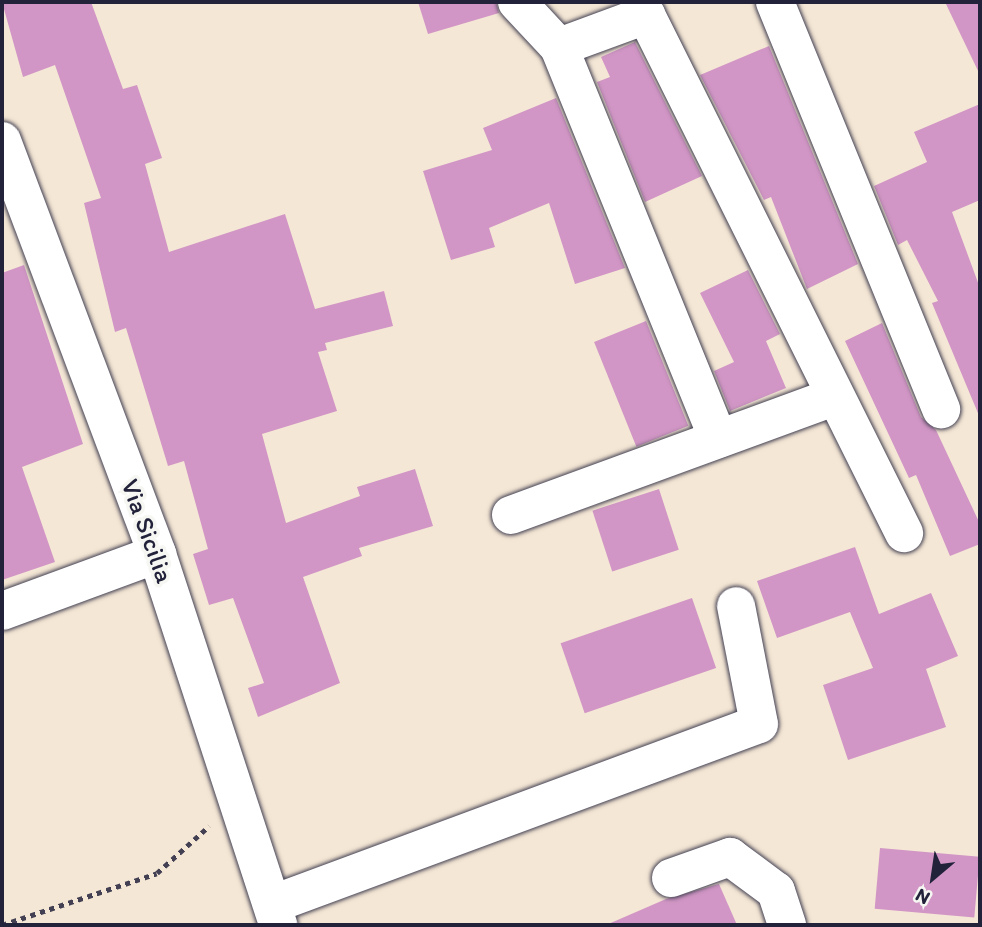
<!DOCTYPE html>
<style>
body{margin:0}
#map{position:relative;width:982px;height:927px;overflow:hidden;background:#f5e7d5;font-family:Itim,sans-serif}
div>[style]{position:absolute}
.building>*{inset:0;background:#d196c5;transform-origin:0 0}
.path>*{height:4.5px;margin-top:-2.25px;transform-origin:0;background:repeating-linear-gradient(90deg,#424052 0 5px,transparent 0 10px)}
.roads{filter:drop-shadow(0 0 2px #424052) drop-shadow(0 0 2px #424052)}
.street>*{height:38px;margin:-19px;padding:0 19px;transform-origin:19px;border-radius:19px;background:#fff}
span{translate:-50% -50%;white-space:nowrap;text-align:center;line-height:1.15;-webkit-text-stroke:7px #f6f6f2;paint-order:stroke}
.street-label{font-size:26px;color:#22223b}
.frame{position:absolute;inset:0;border:4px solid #22223b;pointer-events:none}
.north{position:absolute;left:898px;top:843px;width:70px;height:70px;-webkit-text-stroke:5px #f6f6f2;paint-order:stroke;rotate:209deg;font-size:19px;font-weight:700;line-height:28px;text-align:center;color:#22223b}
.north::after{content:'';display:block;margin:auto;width:24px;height:32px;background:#22223b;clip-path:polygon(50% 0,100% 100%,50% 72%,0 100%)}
</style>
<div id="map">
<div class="building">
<div style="clip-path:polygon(2px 2px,91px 2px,123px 89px,137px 85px,162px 158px,145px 164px,169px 252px,285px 214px,315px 309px,384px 291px,393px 326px,325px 343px,327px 350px,318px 352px,337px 411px,262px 434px,286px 523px,360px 496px,357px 487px,415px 469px,433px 526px,359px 548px,362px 556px,303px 577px,340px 683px,258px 717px,248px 688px,264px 683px,233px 598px,209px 605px,193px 554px,208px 549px,184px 461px,168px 466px,126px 328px,115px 332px,84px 203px,101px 198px,55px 65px,23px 77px)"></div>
<div style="clip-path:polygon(418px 2px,496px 2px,499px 13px,428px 34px)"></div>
<div style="clip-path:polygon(945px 2px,980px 2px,980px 75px)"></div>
<div style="clip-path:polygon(635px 42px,702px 176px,645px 202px,597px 82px,610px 77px,601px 57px)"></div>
<div style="clip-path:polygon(769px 46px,858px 264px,807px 289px,771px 197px,764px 200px,700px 75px)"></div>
<div style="clip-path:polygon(556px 98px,625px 268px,575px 284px,549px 203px,489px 228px,495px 247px,451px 260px,423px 171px,492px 150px,483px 128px)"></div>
<div style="clip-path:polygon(980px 104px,980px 200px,952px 212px,980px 288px,980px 418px,932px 303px,938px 301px,907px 240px,898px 245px,874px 186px,927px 162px,914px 132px)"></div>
<div style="clip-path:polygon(24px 265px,83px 444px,22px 467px,55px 562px,2px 580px,2px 273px)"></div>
<div style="clip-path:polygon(748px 270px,780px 334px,766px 341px,786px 388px,730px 411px,714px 371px,734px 362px,700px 293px)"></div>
<div style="left:646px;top:321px;width:113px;height:56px;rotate:68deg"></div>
<div style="clip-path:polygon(882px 323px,921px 417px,936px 430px,980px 524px,980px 544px,950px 556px,916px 475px,909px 478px,845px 341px)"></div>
<div style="left:659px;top:489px;width:64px;height:70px;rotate:72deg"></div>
<div style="clip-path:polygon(855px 547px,879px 614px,931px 593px,958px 656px,926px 669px,946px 727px,848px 760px,823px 685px,873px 668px,850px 612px,777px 638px,757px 581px)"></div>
<div style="left:692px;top:598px;width:74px;height:139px;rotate:71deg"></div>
<div style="left:880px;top:848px;width:100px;height:61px;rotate:5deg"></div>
<div style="clip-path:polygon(719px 884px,737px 925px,606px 925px,666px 899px)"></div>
</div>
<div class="path">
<div style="left:2px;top:925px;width:163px;rotate:-18.5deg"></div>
<div style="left:157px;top:873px;width:70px;rotate:-42.1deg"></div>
</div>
<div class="roads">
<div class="street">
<div style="left:517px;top:2px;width:62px;rotate:47deg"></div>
<div style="left:559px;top:47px;width:93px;rotate:-20.2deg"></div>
<div style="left:646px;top:15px;width:579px;rotate:63.52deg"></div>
<div style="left:775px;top:2px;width:440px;rotate:67.8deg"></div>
<div style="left:559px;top:47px;width:423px;rotate:67.9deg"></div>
<div style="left:2px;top:141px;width:441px;rotate:69.4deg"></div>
<div style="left:157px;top:554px;width:390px;rotate:71.9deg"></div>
<div style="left:511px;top:515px;width:343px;rotate:-20.1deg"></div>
<div style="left:2px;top:611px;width:165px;rotate:-20.2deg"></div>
<div style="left:671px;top:878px;width:63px;rotate:-19.6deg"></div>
<div style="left:730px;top:857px;width:57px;rotate:36.5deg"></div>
<div style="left:776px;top:891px;width:36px;rotate:72deg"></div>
<div style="left:273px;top:904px;width:518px;rotate:-20.32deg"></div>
<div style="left:759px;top:724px;width:120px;rotate:-101deg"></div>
</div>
</div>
<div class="street-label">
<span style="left:147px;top:531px;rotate:70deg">Via Sicilia</span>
</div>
<div class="frame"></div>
<div class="north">N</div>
</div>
